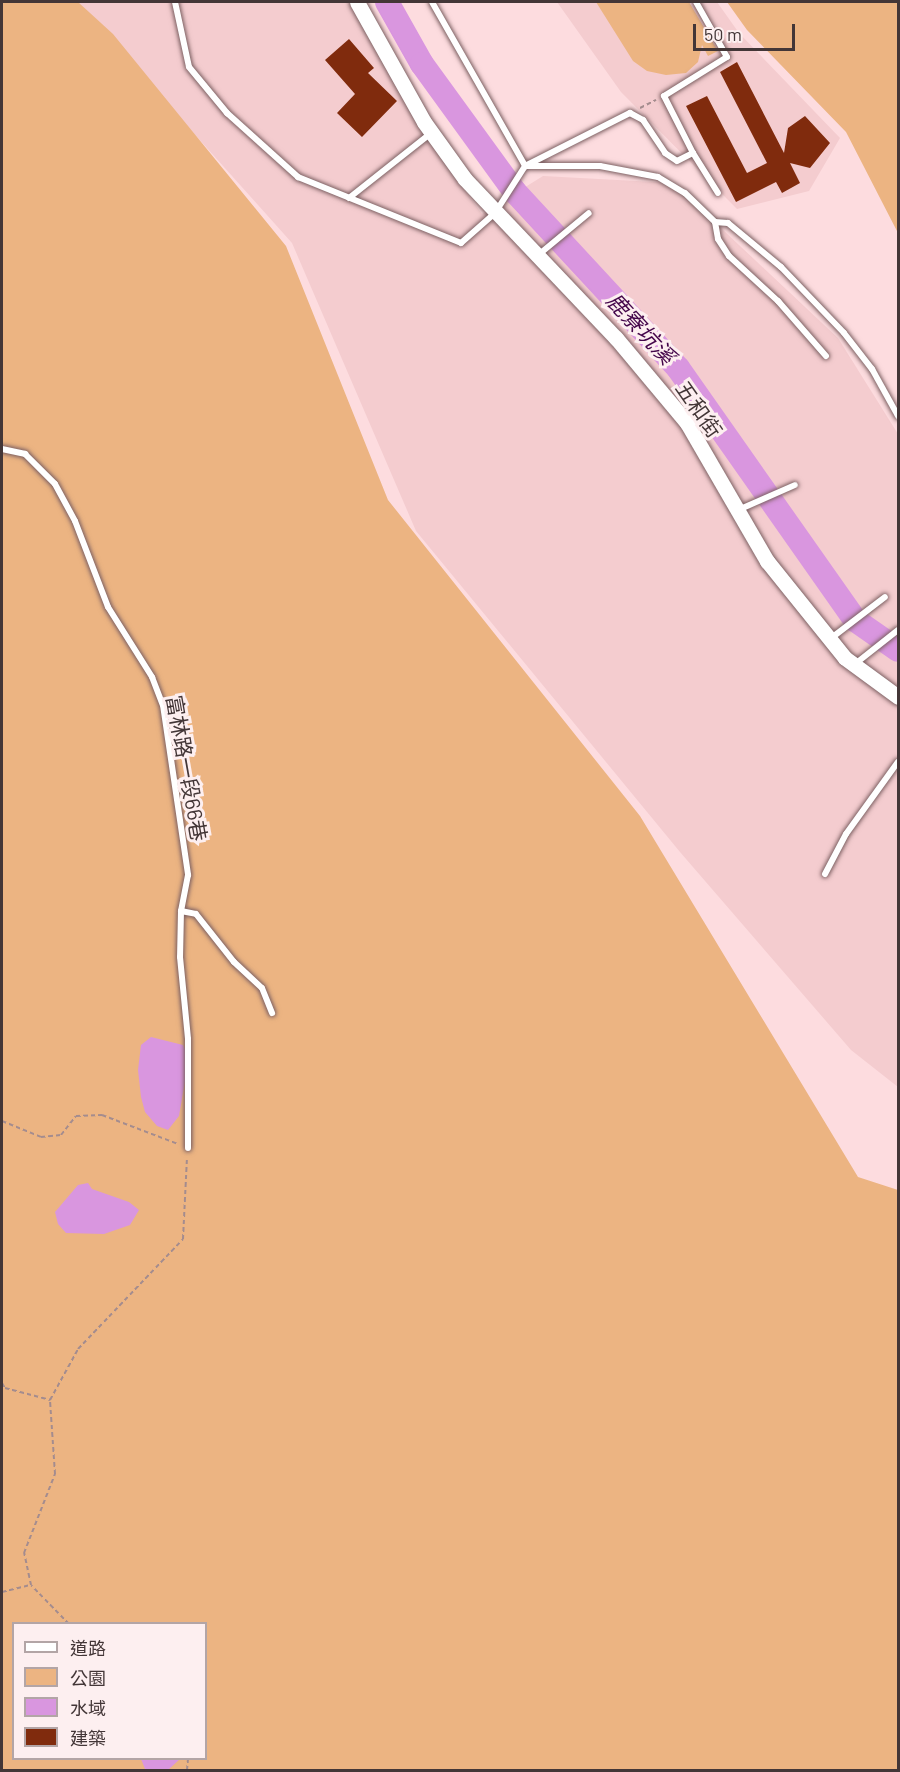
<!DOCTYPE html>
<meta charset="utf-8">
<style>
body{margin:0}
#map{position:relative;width:900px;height:1772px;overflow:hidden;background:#fddcdf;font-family:Barlow,"Noto Sans TC",sans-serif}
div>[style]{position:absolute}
.built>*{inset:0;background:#f4cccf}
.green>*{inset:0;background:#ecb482}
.water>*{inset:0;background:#d996df}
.river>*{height:24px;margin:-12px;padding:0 12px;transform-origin:12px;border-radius:12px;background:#d996df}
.building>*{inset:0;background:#802b0d}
.path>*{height:2px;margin-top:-1px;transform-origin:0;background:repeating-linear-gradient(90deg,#a48c8e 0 4.5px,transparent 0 7.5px)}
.roads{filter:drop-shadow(0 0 2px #7d6163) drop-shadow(0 0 2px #7d6163)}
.service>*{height:6px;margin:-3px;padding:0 3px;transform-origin:3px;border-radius:3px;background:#fff}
.tertiary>*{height:15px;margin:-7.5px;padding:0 7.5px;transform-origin:7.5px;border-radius:7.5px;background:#fff}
span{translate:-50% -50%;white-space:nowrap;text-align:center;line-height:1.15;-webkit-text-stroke:6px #fdeff0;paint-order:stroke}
.street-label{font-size:21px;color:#433637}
.water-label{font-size:22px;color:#44064a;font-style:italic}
.frame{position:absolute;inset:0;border:3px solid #433637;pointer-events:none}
.legend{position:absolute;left:12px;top:1622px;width:195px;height:138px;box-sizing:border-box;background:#fdeff0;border:2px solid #b3a5a6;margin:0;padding:8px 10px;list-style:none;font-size:18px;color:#433637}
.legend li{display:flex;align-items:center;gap:12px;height:30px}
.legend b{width:30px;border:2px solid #b3a5a6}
.scale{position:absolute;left:693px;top:24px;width:102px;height:27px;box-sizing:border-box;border:3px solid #433637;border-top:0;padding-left:8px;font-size:18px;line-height:21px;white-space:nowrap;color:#433637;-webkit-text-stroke:4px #fdeff0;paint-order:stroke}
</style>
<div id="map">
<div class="built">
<div style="clip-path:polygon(76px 2px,349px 2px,419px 128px,482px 214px,543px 176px,673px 183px,838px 338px,898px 434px,898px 1087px,851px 1050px,680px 852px,416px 531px,292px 243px)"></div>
<div style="clip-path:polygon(557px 2px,717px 2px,739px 33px,840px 138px,809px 191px,737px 209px,621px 92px)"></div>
</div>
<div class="green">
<div style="clip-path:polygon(evenodd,2px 2px,78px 2px,113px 34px,286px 246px,388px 500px,640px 816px,858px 1177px,898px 1190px,898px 1770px,2px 1770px,2px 2px,14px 1624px,206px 1624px,206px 1758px,14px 1758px,14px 1624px)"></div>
<div style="clip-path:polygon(596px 2px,689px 2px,718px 51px,708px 56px,702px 45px,698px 62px,686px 73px,666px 75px,647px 71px,633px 61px)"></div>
<div style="clip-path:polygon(727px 2px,898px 2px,898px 233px,846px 132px,747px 30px)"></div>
</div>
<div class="water">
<div style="clip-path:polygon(151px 1037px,183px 1045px,189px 1058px,179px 1116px,168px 1130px,157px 1126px,145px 1112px,141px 1097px,138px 1070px,141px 1045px)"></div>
<div style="clip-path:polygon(88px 1183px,92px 1189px,129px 1202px,139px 1210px,130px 1225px,104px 1234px,66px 1233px,58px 1224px,55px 1212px,78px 1185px)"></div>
<div style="clip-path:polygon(141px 1759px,142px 1758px,180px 1759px,168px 1770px,145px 1769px)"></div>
</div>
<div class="river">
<div style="left:387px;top:2px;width:71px;rotate:60.6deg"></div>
<div style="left:422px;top:64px;width:158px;rotate:54deg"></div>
<div style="left:515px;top:192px;width:240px;rotate:47.2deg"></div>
<div style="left:678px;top:368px;width:308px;rotate:54.9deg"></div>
<div style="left:855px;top:620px;width:52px;rotate:34.9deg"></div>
</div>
<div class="building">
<div style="clip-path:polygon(349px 39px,374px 68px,368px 73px,397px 101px,362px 137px,337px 113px,355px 94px,325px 60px)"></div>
<div style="clip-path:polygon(737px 62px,784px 153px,788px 128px,805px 116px,830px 143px,810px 168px,790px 163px,800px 183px,782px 193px,776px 182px,736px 202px,686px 106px,707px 96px,747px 173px,767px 163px,720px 72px)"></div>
</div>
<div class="path">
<div style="left:640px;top:108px;width:18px;rotate:-27deg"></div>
<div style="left:2px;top:1121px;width:42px;rotate:22.3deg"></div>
<div style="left:41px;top:1137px;width:20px;rotate:-6deg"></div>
<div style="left:61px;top:1135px;width:24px;rotate:-52deg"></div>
<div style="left:76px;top:1116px;width:26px;rotate:-2deg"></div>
<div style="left:102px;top:1115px;width:81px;rotate:20.9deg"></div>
<div style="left:2px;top:1383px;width:6px;rotate:59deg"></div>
<div style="left:5px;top:1388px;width:47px;rotate:14.9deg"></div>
<div style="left:2px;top:1592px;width:30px;rotate:-14deg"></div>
<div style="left:69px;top:1624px;width:54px;rotate:-134.3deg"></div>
<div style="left:31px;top:1585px;width:33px;rotate:-102deg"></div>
<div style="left:24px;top:1553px;width:85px;rotate:-68.6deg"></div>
<div style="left:55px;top:1474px;width:74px;rotate:-93.9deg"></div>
<div style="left:50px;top:1400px;width:58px;rotate:-61.2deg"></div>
<div style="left:78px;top:1349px;width:152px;rotate:-46.3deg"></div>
<div style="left:183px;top:1239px;width:81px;rotate:-87.2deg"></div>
<div style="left:187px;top:1770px;width:12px;rotate:-85deg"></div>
</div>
<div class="roads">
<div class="service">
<div style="left:175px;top:2px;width:66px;rotate:77.8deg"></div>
<div style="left:189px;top:67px;width:60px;rotate:50.4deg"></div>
<div style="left:227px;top:113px;width:96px;rotate:42deg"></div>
<div style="left:298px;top:177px;width:176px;rotate:22deg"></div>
<div style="left:461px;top:243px;width:45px;rotate:-41.4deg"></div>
<div style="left:495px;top:213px;width:56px;rotate:-57.4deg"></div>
<div style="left:525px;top:166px;width:118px;rotate:-26.8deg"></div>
<div style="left:630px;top:113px;width:15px;rotate:28deg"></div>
<div style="left:643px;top:120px;width:40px;rotate:56deg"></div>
<div style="left:665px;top:153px;width:14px;rotate:34deg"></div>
<div style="left:677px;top:161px;width:18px;rotate:-27deg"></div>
<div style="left:693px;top:153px;width:64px;rotate:-117deg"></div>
<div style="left:664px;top:96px;width:74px;rotate:-31.8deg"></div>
<div style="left:727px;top:57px;width:63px;rotate:-119.4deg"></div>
<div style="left:432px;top:2px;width:189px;rotate:60.4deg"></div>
<div style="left:525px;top:166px;width:75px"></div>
<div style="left:600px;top:166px;width:59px;rotate:10.7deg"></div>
<div style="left:658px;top:177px;width:31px;rotate:31deg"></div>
<div style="left:685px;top:193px;width:42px;rotate:44deg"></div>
<div style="left:715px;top:222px;width:17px;rotate:80deg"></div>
<div style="left:718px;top:239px;width:20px;rotate:57deg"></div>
<div style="left:729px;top:256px;width:67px;rotate:42.6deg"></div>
<div style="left:778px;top:301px;width:73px;rotate:48.9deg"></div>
<div style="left:693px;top:153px;width:47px;rotate:58deg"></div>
<div style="left:349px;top:198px;width:105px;rotate:-38.4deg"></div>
<div style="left:715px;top:222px;width:13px;rotate:4deg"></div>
<div style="left:728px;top:223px;width:69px;rotate:39.7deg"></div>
<div style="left:781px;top:267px;width:91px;rotate:46.3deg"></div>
<div style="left:844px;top:333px;width:46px;rotate:52.1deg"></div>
<div style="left:872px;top:369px;width:54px;rotate:61deg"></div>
<div style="left:537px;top:256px;width:67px;rotate:-39.6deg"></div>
<div style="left:2px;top:449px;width:24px;rotate:12deg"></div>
<div style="left:25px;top:454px;width:42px;rotate:45deg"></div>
<div style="left:55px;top:484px;width:42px;rotate:61.6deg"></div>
<div style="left:75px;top:521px;width:92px;rotate:69deg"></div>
<div style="left:108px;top:607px;width:83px;rotate:57.8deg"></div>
<div style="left:152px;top:677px;width:30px;rotate:69deg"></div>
<div style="left:163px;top:705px;width:172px;rotate:81.6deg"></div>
<div style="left:188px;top:875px;width:37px;rotate:101deg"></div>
<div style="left:181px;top:911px;width:46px;rotate:91.2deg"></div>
<div style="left:180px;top:957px;width:82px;rotate:84.4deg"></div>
<div style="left:188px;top:1039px;width:109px;rotate:90deg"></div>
<div style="left:738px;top:510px;width:62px;rotate:-23.7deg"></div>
<div style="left:830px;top:639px;width:69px;rotate:-37.4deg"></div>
<div style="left:855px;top:664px;width:55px;rotate:-38.3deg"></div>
<div style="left:825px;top:874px;width:45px;rotate:-62.3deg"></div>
<div style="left:846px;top:834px;width:89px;rotate:-54.2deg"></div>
<div style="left:181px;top:911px;width:15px;rotate:11deg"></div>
<div style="left:196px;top:914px;width:61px;rotate:51.6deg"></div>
<div style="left:234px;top:962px;width:38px;rotate:43deg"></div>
<div style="left:262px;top:988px;width:27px;rotate:68deg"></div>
</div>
<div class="tertiary">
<div style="left:357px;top:2px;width:137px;rotate:60.8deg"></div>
<div style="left:424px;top:122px;width:70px;rotate:54.3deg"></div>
<div style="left:465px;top:179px;width:219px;rotate:46.5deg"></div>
<div style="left:616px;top:338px;width:111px;rotate:50.1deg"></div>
<div style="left:687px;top:423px;width:160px;rotate:59.9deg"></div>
<div style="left:767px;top:561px;width:124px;rotate:51.2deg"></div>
<div style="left:845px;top:658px;width:66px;rotate:36.3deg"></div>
</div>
</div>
<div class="street-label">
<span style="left:699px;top:409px;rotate:55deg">五和街</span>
<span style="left:187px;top:768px;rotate:80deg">富林路一段66巷</span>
</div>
<div class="water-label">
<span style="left:641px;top:328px;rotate:47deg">鹿寮坑溪</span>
</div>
<div class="frame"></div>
<ul class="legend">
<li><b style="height:8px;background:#fff"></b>道路</li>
<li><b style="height:16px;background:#ecb482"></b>公園</li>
<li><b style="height:16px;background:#d996df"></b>水域</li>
<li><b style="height:16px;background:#802b0d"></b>建築</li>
</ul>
<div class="scale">50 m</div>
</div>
